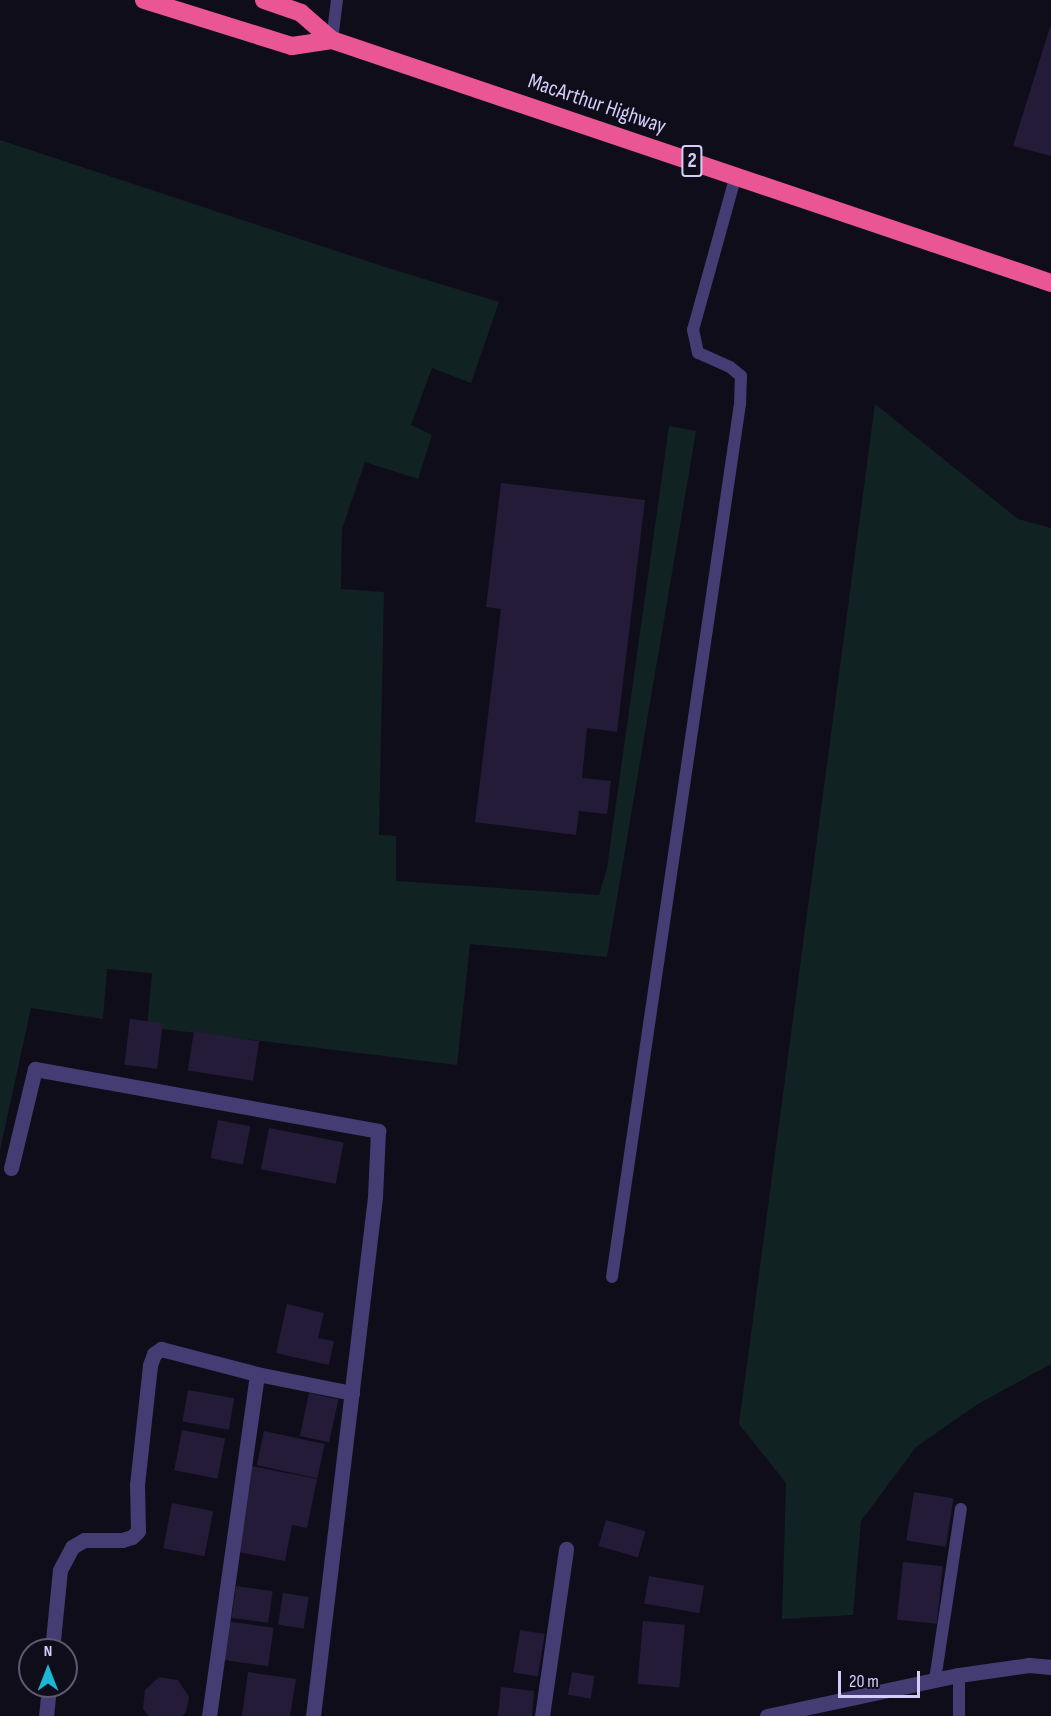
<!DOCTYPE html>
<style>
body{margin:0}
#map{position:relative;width:1051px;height:1716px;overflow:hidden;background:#100d1a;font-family:"Sofia Sans Condensed",sans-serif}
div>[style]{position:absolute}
.green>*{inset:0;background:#112223}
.building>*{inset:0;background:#231b38;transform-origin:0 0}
.lane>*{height:12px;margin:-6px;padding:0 6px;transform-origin:6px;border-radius:6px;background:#433d73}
.street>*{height:15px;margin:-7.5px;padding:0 7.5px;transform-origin:7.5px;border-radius:7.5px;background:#433d73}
.highway>*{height:18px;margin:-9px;padding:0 9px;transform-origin:9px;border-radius:9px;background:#ea5593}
span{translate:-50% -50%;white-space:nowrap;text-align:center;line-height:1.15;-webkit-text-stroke:4.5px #100d1a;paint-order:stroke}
.shield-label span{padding:2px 4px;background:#100d1a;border:2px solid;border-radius:4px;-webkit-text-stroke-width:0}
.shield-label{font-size:21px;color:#d4ccf9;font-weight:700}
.street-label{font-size:22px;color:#d4ccf9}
.north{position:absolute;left:18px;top:1638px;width:60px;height:60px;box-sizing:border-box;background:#100d1a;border:2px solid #5e5973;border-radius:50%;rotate:0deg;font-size:16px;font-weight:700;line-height:24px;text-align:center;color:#d4ccf9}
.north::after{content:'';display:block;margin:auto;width:21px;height:27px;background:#1ab7d6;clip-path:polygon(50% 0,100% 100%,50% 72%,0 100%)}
.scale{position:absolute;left:838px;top:1671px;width:82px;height:27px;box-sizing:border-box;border:3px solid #d4ccf9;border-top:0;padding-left:8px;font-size:18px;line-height:21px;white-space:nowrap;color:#d4ccf9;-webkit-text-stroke:4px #100d1a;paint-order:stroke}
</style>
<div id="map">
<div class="green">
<div style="clip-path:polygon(0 140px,385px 267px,499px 302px,471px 383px,432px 368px,411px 425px,432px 435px,418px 479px,365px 462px,342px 529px,341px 589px,384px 592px,379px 835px,396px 836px,396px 881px,599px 895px,607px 868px,669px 426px,696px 431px,607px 957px,470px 944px,457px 1065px,147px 1027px,152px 973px,107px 969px,103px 1019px,31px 1008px,0 1150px)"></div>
<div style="clip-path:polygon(875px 404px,1018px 519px,1051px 528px,1051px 1364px,978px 1404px,916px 1447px,861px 1521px,853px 1615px,782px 1619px,786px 1483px,739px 1424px)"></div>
</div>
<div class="building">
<div style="clip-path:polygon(1050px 27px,1051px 27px,1051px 156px,1013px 146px)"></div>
<div style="clip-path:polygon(501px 483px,645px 500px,617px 732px,587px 728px,582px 778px,611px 781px,607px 814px,579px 811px,576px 835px,475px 822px,501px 609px,486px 607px)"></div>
<div style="left:130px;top:1019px;width:33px;height:46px;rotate:7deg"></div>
<div style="left:194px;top:1031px;width:66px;height:40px;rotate:9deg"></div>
<div style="left:218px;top:1120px;width:33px;height:39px;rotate:11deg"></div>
<div style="left:269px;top:1128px;width:76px;height:42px;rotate:11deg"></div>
<div style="clip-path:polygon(287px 1304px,324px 1313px,318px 1338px,334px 1341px,329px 1365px,276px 1353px)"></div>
<div style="left:188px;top:1390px;width:47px;height:32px;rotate:10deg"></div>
<div style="left:309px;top:1393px;width:30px;height:44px;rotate:12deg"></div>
<div style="left:182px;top:1430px;width:44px;height:41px;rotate:11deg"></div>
<div style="left:264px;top:1431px;width:62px;height:35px;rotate:12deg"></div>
<div style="clip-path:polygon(252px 1466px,317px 1479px,307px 1528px,292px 1525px,285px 1561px,233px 1551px)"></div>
<div style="left:914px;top:1492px;width:40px;height:49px;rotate:9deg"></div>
<div style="left:172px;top:1503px;width:42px;height:46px;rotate:11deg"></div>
<div style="left:606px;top:1520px;width:41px;height:27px;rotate:16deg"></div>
<div style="left:903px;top:1562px;width:40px;height:58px;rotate:6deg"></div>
<div style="left:649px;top:1576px;width:56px;height:28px;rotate:10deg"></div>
<div style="left:236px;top:1586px;width:37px;height:32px;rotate:8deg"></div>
<div style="left:283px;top:1593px;width:26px;height:32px;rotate:9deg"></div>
<div style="left:226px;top:1621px;width:48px;height:39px;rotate:8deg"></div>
<div style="left:643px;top:1621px;width:42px;height:63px;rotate:5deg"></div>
<div style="left:520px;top:1630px;width:25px;height:43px;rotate:9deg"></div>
<div style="clip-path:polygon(248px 1672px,296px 1679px,290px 1716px,242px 1716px)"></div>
<div style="left:572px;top:1672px;width:23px;height:23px;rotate:10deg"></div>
<div style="clip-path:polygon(159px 1677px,178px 1680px,189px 1697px,186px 1712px,182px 1716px,149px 1716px,143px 1709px,145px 1690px)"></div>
<div style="clip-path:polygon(501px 1687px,534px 1691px,532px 1716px,498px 1716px)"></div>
</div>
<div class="lane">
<div style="left:332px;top:40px;width:40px;rotate:-82.9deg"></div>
<div style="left:612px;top:1277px;width:882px;rotate:-81.66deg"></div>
<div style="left:740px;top:404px;width:28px;rotate:-88deg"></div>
<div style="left:741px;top:376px;width:14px;rotate:-141deg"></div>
<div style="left:730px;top:367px;width:35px;rotate:-156deg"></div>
<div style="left:698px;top:353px;width:24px;rotate:-102deg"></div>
<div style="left:693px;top:330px;width:161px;rotate:-74.5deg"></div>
<div style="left:959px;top:1675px;width:41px;rotate:90deg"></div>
<div style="left:935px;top:1680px;width:173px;rotate:-81.4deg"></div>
</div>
<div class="street">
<div style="left:11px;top:1168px;width:102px;rotate:-76.4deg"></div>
<div style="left:35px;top:1069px;width:349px;rotate:10.2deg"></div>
<div style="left:378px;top:1131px;width:66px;rotate:92.6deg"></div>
<div style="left:375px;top:1197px;width:523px;rotate:96.81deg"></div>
<div style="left:52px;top:1650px;width:80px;rotate:-84.3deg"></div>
<div style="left:60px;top:1570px;width:26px;rotate:-62deg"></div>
<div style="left:72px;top:1547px;width:14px;rotate:-30deg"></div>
<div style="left:84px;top:1540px;width:38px"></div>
<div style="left:122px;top:1540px;width:10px;rotate:-17deg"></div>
<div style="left:132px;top:1537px;width:8px;rotate:-45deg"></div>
<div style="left:138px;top:1531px;width:46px;rotate:-91.2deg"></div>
<div style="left:137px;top:1485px;width:121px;rotate:-83.8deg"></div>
<div style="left:150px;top:1365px;width:12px;rotate:-70deg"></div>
<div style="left:154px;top:1354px;width:9px;rotate:-36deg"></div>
<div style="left:161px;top:1349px;width:99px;rotate:14.6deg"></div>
<div style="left:257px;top:1374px;width:97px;rotate:11.3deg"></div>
<div style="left:46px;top:1716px;width:30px;rotate:-84deg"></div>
<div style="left:209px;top:1716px;width:345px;rotate:-82deg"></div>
<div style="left:542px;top:1716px;width:169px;rotate:-81.8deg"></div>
<div style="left:767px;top:1716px;width:196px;rotate:-12.1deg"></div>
<div style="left:959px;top:1675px;width:71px;rotate:-8.1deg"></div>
<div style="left:1029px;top:1665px;width:22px;rotate:5deg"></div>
</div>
<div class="highway">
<div style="left:144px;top:0;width:155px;rotate:17.3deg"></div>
<div style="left:292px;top:46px;width:40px;rotate:-8.5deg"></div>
<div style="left:264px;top:0;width:39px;rotate:19deg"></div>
<div style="left:301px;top:13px;width:41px;rotate:41.1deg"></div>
<div style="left:332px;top:40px;width:759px;rotate:18.67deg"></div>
</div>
<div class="shield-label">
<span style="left:692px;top:161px">2</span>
</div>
<div class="street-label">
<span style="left:597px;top:104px;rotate:19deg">MacArthur Highway</span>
</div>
<div class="north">N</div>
<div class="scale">20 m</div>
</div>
